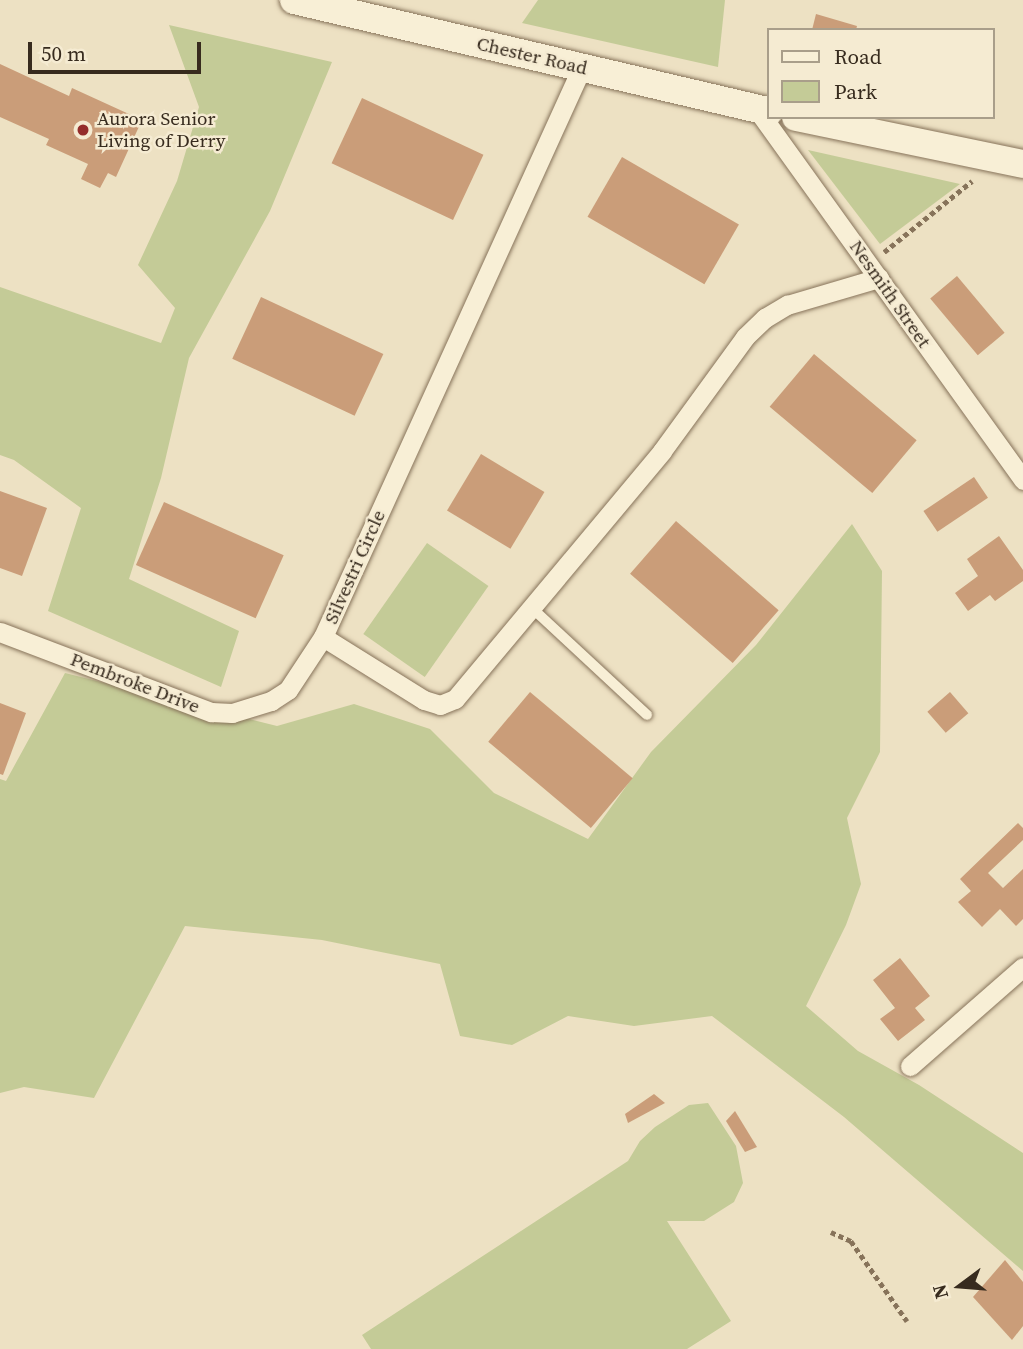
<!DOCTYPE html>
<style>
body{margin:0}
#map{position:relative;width:1023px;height:1349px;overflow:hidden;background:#ede1c3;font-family:"Source Serif 4",serif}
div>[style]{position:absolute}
.green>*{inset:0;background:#c4cb97;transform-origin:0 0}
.building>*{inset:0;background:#ca9d79;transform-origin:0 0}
.path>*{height:4.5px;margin-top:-2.25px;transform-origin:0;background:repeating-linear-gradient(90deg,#87735a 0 5px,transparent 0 8.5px)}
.roads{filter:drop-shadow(0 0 2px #87735a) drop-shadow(0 0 2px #87735a)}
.service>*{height:10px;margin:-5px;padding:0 5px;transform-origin:5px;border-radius:5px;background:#f8efd6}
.minor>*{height:19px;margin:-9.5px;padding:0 9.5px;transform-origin:9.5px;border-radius:9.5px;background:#f8efd6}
.secondary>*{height:28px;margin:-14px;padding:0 14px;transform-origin:14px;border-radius:14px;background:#f8efd6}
.dots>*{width:19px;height:19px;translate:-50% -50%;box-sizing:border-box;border:4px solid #f5ebd2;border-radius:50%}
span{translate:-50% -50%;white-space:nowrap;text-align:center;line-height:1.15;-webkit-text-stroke:5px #f5ebd2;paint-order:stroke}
.street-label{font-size:19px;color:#372b1e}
.poi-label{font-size:19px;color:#372b1e}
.left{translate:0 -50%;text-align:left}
.legend{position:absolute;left:767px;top:28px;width:228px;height:91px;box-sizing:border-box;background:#f5ebd2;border:2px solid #a99e8a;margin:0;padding:9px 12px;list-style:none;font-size:21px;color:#372b1e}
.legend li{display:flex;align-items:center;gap:14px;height:35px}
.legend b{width:35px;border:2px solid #a99e8a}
.north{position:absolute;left:925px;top:1251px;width:70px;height:70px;-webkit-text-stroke:5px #f5ebd2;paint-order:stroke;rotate:254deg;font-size:19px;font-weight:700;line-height:28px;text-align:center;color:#372b1e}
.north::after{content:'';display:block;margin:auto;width:24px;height:32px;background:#372b1e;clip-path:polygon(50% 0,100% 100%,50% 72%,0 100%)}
.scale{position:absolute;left:28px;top:42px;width:173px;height:32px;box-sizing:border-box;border:4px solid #372b1e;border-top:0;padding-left:9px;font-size:21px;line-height:24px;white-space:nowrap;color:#372b1e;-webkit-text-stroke:5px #f5ebd2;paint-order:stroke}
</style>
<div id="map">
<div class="green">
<div style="clip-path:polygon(538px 0,725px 0,718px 67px,522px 23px)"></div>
<div style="clip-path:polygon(169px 25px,332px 62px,270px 211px,189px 358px,161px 478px,129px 579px,239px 631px,221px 687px,48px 611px,81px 508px,14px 460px,0 455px,0 287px,161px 343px,175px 308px,138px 265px,177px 181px,199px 107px)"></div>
<div style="clip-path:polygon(808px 150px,960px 184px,880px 244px)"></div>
<div style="clip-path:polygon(852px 524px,882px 571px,880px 752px,847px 818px,861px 884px,846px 925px,806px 1006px,858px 1051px,919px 1085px,1023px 1153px,1023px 1271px,844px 1117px,712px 1016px,634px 1026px,568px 1016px,512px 1045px,460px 1036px,440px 964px,322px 940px,185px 926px,94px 1098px,24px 1087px,0 1093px,0 779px,6px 781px,65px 673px,277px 726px,354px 704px,430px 729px,494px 793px,588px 839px,651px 752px,756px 645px)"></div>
<div style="left:427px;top:543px;width:75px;height:111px;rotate:35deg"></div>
<div style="clip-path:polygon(708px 1103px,736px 1146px,743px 1183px,734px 1202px,704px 1221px,667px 1221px,731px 1321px,687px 1349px,371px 1349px,362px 1335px,628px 1161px,640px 1141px,655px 1127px,689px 1105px)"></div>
</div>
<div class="building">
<div style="clip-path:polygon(816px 14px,857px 26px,856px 30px,812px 30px)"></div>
<div style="clip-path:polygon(0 64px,69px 96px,72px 88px,142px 120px,116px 177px,108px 173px,100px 188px,81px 179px,88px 164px,46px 145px,49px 139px,0 117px)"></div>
<div style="left:362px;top:98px;width:134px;height:72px;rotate:25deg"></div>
<div style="left:622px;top:157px;width:135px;height:69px;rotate:30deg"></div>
<div style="left:957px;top:276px;width:74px;height:35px;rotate:50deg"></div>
<div style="left:261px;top:297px;width:135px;height:68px;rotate:25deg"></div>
<div style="left:814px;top:354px;width:134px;height:69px;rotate:40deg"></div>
<div style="left:481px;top:454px;width:74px;height:66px;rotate:31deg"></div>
<div style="left:974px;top:477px;width:25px;height:61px;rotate:56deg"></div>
<div style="clip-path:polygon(0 491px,47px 508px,22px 576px,0 568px)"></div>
<div style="left:164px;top:502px;width:131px;height:69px;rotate:24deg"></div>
<div style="left:676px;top:521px;width:136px;height:70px;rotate:41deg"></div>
<div style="clip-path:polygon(999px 536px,1023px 570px,1023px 581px,995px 601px,990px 595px,968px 611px,955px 593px,978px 576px,967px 559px)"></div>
<div style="left:530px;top:692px;width:134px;height:65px;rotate:40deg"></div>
<div style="left:950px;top:692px;width:28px;height:30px;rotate:49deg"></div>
<div style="clip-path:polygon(0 703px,26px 713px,3px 775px,0 774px)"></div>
<div style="clip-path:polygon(1018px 823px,1023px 828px,1023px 840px,988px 873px,1003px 888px,1023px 869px,1023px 919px,1016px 926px,1000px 909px,982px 927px,958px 902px,971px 891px,960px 879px)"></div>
<div style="clip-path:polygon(900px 958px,930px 996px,915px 1008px,925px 1020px,898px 1041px,880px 1019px,895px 1008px,873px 980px)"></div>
<div style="clip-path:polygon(654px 1094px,665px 1103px,628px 1123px,625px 1114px)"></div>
<div style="clip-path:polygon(735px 1111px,757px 1147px,745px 1152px,726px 1121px)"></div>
<div style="clip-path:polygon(1005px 1260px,1023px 1282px,1023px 1326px,1012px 1340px,973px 1297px)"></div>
</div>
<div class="path">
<div style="left:884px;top:252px;width:113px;rotate:-38.9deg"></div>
<div style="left:831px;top:1232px;width:22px;rotate:24deg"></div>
<div style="left:851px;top:1241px;width:98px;rotate:55deg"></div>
</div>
<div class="roads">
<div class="service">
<div style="left:532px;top:608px;width:157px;rotate:42.9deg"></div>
</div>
<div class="minor">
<div style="left:582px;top:67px;width:626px;rotate:114.44deg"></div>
<div style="left:323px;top:637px;width:119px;rotate:32deg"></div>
<div style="left:424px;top:700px;width:17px;rotate:17deg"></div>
<div style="left:440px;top:705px;width:16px;rotate:-22deg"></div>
<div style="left:455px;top:699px;width:323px;rotate:-50.1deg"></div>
<div style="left:662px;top:451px;width:141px;rotate:-53.9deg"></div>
<div style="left:745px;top:337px;width:28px;rotate:-44deg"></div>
<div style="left:765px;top:318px;width:26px;rotate:-31deg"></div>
<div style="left:787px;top:305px;width:96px;rotate:-16.4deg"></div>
<div style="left:756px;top:108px;width:458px;rotate:54.3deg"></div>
<div style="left:0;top:632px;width:226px;rotate:20.8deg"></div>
<div style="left:211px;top:712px;width:21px;rotate:3deg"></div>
<div style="left:232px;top:713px;width:41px;rotate:-17.1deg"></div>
<div style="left:271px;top:701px;width:20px;rotate:-33deg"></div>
<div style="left:288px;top:690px;width:64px;rotate:-56.6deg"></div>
<div style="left:910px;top:1066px;width:150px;rotate:-41.2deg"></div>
</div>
<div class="secondary">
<div style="left:294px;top:0;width:488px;rotate:13.2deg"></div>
<div style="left:796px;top:117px;width:232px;rotate:11.7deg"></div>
</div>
</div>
<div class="dots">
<div style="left:83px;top:130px;background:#942d2b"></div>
</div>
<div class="street-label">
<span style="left:532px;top:56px;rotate:13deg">Chester Road</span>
<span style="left:890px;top:294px;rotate:55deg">Nesmith Street</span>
<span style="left:355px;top:567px;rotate:-66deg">Silvestri Circle</span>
<span style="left:135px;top:683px;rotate:21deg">Pembroke Drive</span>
</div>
<div class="poi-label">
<span class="left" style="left:97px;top:130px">Aurora Senior<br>Living of Derry</span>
</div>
<ul class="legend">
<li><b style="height:9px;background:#f8efd6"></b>Road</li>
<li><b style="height:19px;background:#c4cb97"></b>Park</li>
</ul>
<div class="north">N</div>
<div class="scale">50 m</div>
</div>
